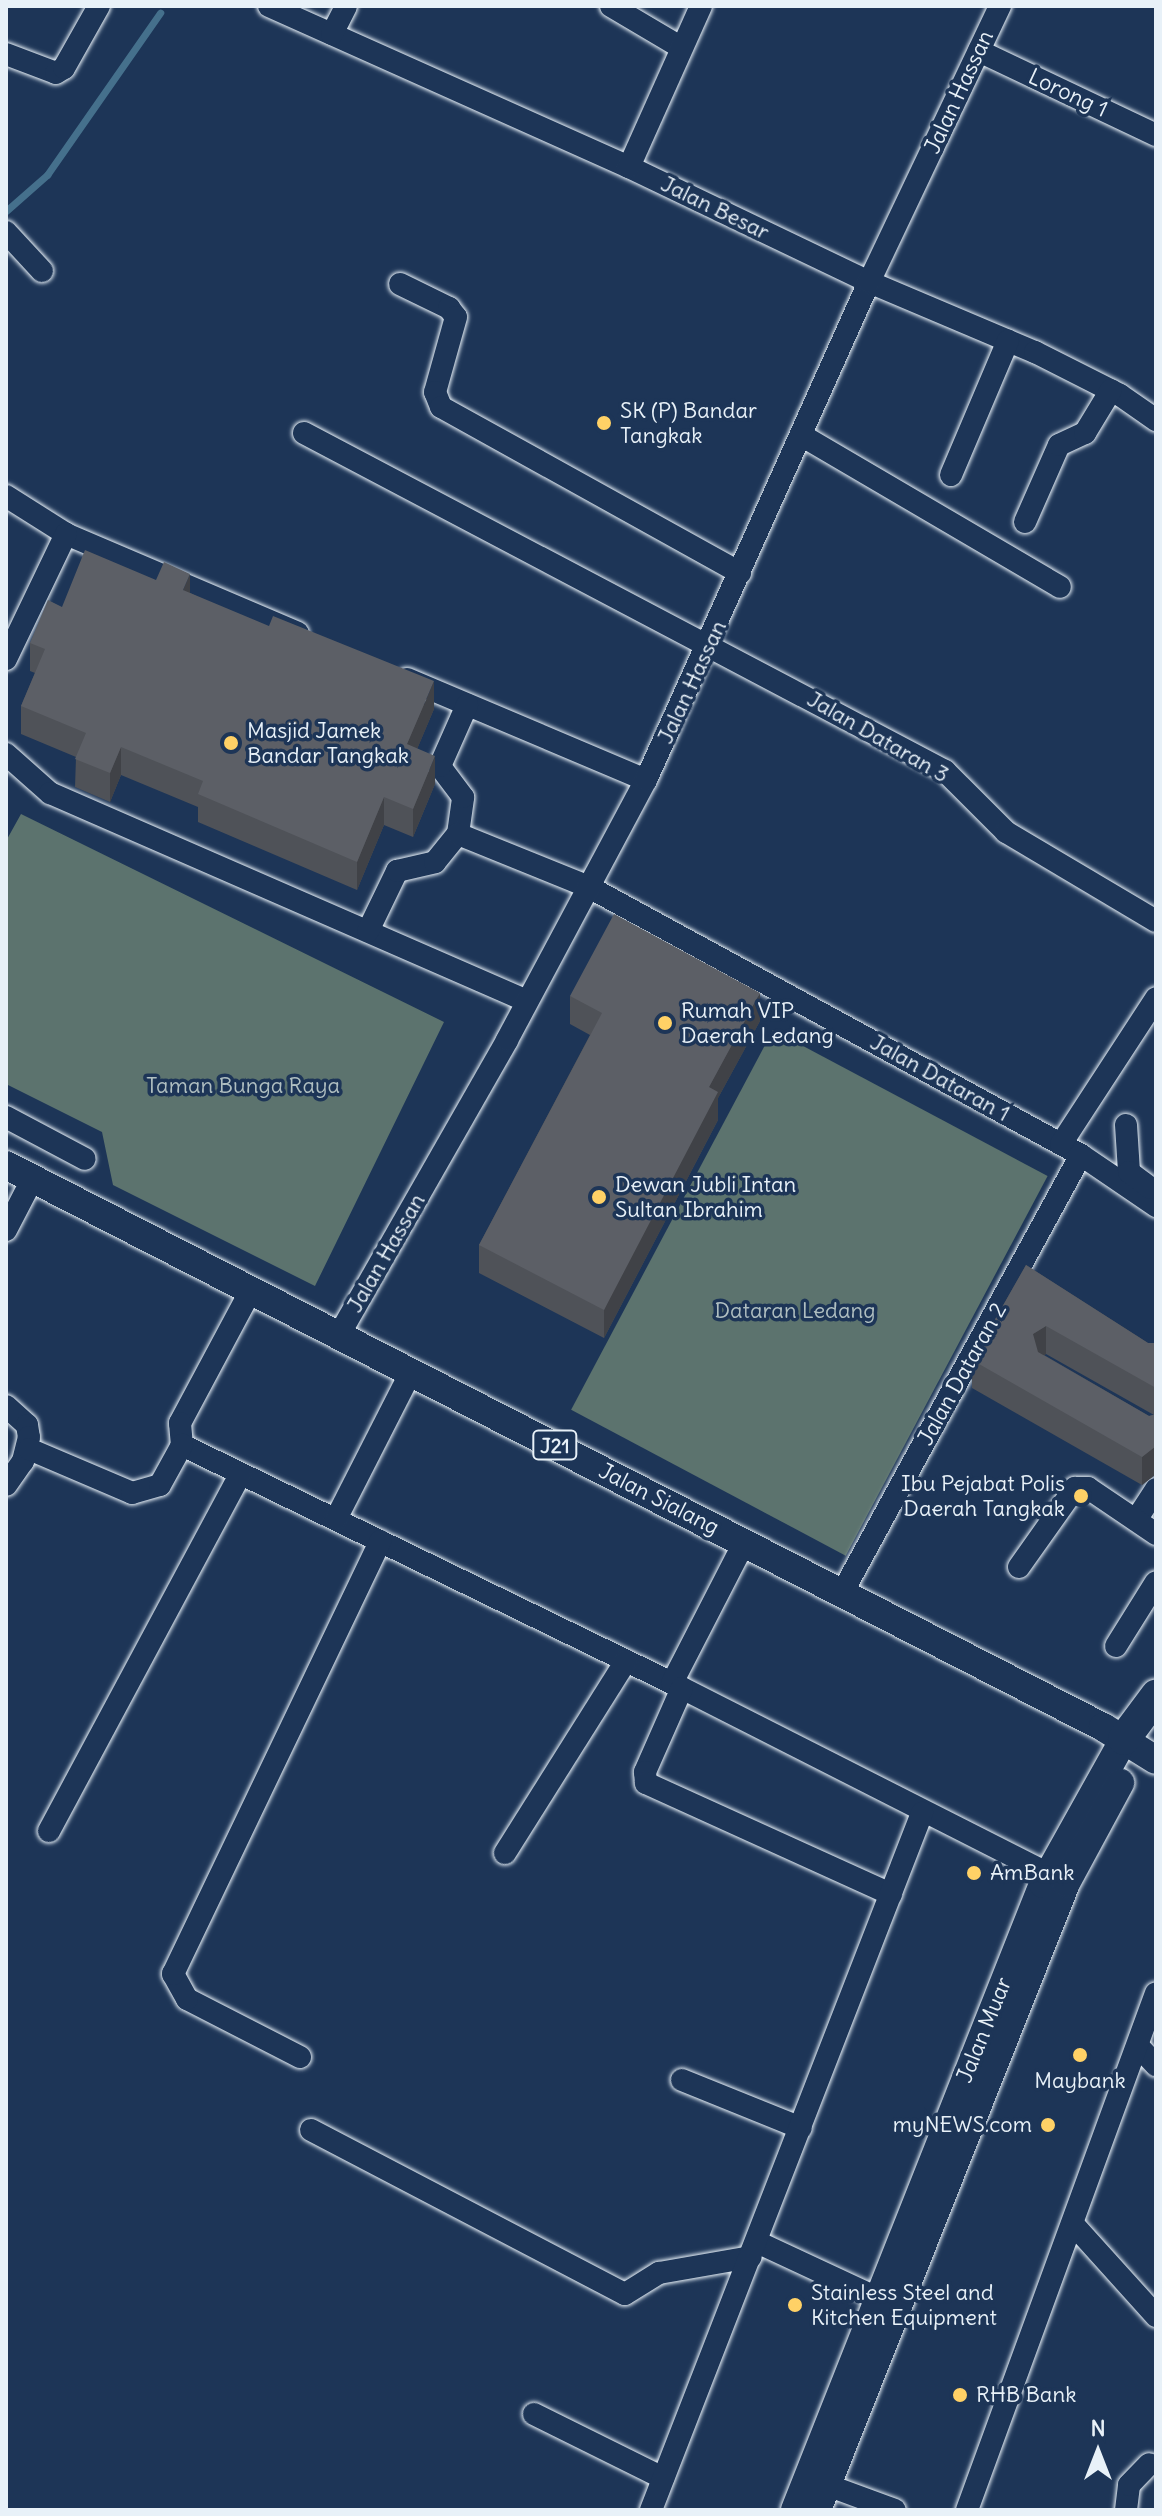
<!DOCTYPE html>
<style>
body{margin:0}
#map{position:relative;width:1162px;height:2516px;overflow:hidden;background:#1d3557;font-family:Delius,sans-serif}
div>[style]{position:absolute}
.green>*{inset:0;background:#5c736e;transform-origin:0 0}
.stream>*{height:7px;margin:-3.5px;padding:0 3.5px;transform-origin:3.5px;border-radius:3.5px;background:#45708c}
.roads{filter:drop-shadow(0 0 2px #e8f1f8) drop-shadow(0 0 2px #e8f1f8)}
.minor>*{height:22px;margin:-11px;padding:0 11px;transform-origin:11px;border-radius:11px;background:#1d3557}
.major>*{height:28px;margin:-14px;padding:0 14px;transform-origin:14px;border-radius:14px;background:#1d3557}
.highway>*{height:32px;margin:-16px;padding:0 16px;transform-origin:16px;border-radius:16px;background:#1d3557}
.wall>*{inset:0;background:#4f5258}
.shaded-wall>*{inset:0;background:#404247}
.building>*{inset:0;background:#5c5f66}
.dots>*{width:22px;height:22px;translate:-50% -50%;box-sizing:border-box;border:4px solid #1d3557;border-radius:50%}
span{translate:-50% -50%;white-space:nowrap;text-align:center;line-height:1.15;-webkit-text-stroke:7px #1d3557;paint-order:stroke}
.shield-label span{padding:2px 6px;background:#1d3557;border:2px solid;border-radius:6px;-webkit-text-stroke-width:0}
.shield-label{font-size:20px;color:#e8f1f8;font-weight:700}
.street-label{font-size:22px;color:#e8f1f8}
.poi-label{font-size:22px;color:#e8f1f8}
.left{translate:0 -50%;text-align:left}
.right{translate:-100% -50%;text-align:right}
.park-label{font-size:22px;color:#b0bfc1}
.frame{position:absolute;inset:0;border:8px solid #e8f1f8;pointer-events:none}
.north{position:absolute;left:1058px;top:2412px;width:80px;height:80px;-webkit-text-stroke:6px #1d3557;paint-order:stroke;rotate:0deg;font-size:22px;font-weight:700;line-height:32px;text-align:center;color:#e8f1f8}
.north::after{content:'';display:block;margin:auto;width:28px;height:36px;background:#e8f1f8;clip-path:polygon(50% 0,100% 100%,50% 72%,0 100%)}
</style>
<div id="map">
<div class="green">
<div style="clip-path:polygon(21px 814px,444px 1022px,315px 1286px,113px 1185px,102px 1132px,6px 1084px,6px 841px)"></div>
<div style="left:773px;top:1030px;width:311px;height:430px;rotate:28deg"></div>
</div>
<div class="stream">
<div style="left:6px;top:211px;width:55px;rotate:-41.3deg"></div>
<div style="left:47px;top:175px;width:198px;rotate:-55.1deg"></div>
</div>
<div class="roads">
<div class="minor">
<div style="left:269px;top:6px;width:394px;rotate:24.1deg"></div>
<div style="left:629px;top:167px;width:266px;rotate:25.6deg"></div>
<div style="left:869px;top:282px;width:180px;rotate:22.9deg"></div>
<div style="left:1035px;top:352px;width:95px;rotate:26.8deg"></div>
<div style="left:1120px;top:395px;width:44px;rotate:34.8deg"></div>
<div style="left:611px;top:6px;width:82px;rotate:30.6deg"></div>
<div style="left:332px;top:34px;width:31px;rotate:-63deg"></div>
<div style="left:979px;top:51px;width:196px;rotate:25.4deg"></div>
<div style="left:6px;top:54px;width:53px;rotate:20.8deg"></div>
<div style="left:56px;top:73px;width:9px;rotate:-32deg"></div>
<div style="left:64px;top:68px;width:71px;rotate:-60.6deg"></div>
<div style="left:629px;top:167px;width:176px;rotate:-65.9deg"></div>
<div style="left:6px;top:232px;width:53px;rotate:47.3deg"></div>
<div style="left:400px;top:284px;width:55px;rotate:26.1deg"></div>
<div style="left:449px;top:308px;width:11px;rotate:52deg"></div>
<div style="left:456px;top:317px;width:78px;rotate:105.6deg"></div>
<div style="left:435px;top:392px;width:16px;rotate:68deg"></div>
<div style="left:441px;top:407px;width:342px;rotate:29deg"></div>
<div style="left:304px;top:433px;width:725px;rotate:27.8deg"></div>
<div style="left:945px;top:771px;width:86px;rotate:45deg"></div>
<div style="left:1006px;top:832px;width:174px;rotate:30.7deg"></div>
<div style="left:801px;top:435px;width:300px;rotate:30.4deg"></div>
<div style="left:951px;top:475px;width:146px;rotate:-67deg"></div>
<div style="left:6px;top:496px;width:71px;rotate:32.3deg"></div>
<div style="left:66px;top:534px;width:252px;rotate:23.1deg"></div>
<div style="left:1025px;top:522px;width:84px;rotate:-66.2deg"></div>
<div style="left:1059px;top:445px;width:29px;rotate:-25deg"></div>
<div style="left:1085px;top:433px;width:50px;rotate:-58.8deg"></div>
<div style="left:6px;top:659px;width:139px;rotate:-64.4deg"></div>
<div style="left:407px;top:679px;width:259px;rotate:22.9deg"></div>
<div style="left:6px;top:754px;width:59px;rotate:41.6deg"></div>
<div style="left:50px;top:793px;width:520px;rotate:23.56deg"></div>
<div style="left:458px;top:834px;width:37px;rotate:-82deg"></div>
<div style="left:463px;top:797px;width:39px;rotate:-127deg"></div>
<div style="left:440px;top:766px;width:67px;rotate:-66.1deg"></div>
<div style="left:368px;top:931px;width:67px;rotate:-64.2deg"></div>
<div style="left:397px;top:871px;width:39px;rotate:-13deg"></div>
<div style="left:435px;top:862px;width:36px;rotate:-51deg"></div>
<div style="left:458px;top:834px;width:141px;rotate:22deg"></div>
<div style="left:589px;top:887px;width:560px;rotate:28.58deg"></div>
<div style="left:1081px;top:1155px;width:91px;rotate:34.2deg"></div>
<div style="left:6px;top:1117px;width:89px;rotate:28deg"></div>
<div style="left:1126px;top:1125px;width:47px;rotate:86.3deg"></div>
<div style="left:1129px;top:1172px;width:26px;rotate:37deg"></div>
<div style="left:1061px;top:1144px;width:174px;rotate:-56.9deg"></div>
<div style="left:6px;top:1230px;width:59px;rotate:-62.6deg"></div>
<div style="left:251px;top:1290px;width:151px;rotate:118.1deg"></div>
<div style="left:180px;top:1423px;width:22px;rotate:85deg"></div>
<div style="left:182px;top:1445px;width:545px;rotate:25.91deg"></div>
<div style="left:672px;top:1683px;width:422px;rotate:26.9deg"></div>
<div style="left:339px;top:1335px;width:339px;rotate:-60.3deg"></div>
<div style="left:507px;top:1040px;width:295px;rotate:-61.9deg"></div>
<div style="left:646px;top:780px;width:546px;rotate:-65.88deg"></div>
<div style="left:869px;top:282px;width:306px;rotate:-64.6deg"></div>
<div style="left:6px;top:1406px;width:28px;rotate:42deg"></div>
<div style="left:27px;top:1425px;width:12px;rotate:81deg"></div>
<div style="left:29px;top:1437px;width:25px;rotate:104deg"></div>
<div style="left:23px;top:1461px;width:29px;rotate:125deg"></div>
<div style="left:29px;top:1449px;width:112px;rotate:23.1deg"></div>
<div style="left:132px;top:1493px;width:29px;rotate:-16deg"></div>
<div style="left:160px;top:1485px;width:46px;rotate:-61.2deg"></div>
<div style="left:336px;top:1519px;width:165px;rotate:-63deg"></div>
<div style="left:1136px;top:1520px;width:37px;rotate:-57deg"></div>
<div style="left:1019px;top:1567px;width:97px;rotate:-54.7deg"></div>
<div style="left:1075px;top:1488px;width:13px"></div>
<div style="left:1088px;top:1488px;width:82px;rotate:34.1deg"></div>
<div style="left:842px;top:1593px;width:499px;rotate:-61.4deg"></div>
<div style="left:1116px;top:1646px;width:75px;rotate:-58deg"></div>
<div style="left:672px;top:1683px;width:157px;rotate:-62.8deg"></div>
<div style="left:682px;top:1688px;width:92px;rotate:113.8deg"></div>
<div style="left:645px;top:1772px;width:11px;rotate:85deg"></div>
<div style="left:646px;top:1783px;width:269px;rotate:24.4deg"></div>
<div style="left:49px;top:1831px;width:404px;rotate:-61.8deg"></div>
<div style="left:505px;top:1853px;width:227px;rotate:-57.8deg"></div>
<div style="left:1139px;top:2047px;width:25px;rotate:47deg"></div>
<div style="left:300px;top:2057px;width:127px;rotate:-152.8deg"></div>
<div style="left:187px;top:1999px;width:29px;rotate:-119deg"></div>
<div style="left:173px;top:1974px;width:480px;rotate:-64.4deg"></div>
<div style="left:682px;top:2080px;width:128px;rotate:22deg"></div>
<div style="left:311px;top:2130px;width:354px;rotate:27.6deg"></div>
<div style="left:625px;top:2294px;width:40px;rotate:-32deg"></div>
<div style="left:659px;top:2273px;width:93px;rotate:-9.9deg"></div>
<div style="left:1073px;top:2224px;width:124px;rotate:47.9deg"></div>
<div style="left:757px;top:2242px;width:132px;rotate:25deg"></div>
<div style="left:534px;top:2414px;width:144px;rotate:26.4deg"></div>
<div style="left:827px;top:2485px;width:72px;rotate:20.2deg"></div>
<div style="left:651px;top:2510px;width:748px;rotate:-68.75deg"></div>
<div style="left:967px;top:2510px;width:550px;rotate:-69.92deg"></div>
<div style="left:1126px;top:2510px;width:25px;rotate:-83deg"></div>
<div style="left:1129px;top:2485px;width:29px;rotate:-46deg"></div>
</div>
<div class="major">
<div style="left:6px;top:1165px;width:1233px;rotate:27.13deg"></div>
<div style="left:1103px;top:1727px;width:62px;rotate:31.9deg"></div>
<div style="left:795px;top:2510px;width:673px;rotate:-68.39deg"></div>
<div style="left:1043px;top:1884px;width:166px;rotate:-60.8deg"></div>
<div style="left:817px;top:2510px;width:675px;rotate:-68.34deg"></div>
<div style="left:1066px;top:1883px;width:114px;rotate:-61.6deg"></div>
</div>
<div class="highway">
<div style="left:1124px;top:1739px;width:54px;rotate:-53.3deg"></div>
</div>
</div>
<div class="wall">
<div style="clip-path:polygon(190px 593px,434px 709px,417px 749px,435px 784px,413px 837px,384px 825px,357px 890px,198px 822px,198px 807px,121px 775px,110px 802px,75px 787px,76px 757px,21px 734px,21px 706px,35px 673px,30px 671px,30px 643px,62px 607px)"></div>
<div style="clip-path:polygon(570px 996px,760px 1021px,718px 1098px,718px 1120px,604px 1338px,479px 1273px,479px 1245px,590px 1035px,570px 1024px)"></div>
<div style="clip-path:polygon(evenodd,1026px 1265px,1148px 1343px,1156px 1343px,1156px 1474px,1142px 1485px,972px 1388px,972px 1360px,1026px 1265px,1046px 1354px,1154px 1415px,1149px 1416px,1044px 1355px,1046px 1354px)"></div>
</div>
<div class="shaded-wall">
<div style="clip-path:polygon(190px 574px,190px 602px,183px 590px)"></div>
<div style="clip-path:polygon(434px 681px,434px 709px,407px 773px,407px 744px)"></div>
<div style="clip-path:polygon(121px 747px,121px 775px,110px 802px,110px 773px)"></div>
<div style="clip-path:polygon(435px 756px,435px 784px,413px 837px,413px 809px)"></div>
<div style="clip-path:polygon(384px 797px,384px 825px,357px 890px,357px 862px)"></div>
<div style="clip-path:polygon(760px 993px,760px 1021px,718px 1098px,718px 1120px,604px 1338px,604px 1310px,709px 1087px)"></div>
<div style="clip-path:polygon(1046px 1326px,1046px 1354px,1033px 1362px,1033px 1334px)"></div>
<div style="clip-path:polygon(1156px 1446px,1156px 1474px,1142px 1485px,1142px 1457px)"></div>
</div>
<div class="building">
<div style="clip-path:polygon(85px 550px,156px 580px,164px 562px,190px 574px,183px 590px,269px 626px,273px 616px,434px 681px,407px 744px,435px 756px,413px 809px,384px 797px,357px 862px,198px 794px,203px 781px,121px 747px,110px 773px,75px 759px,86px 733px,21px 706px,45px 649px,30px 643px,48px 600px,62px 607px)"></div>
<div style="clip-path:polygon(614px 914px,760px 993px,709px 1087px,718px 1092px,604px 1310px,479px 1245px,602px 1013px,570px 996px)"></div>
<div style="clip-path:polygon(1026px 1265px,1148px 1343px,1156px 1343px,1156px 1388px,1046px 1326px,1033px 1334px,1038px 1352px,1149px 1416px,1156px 1414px,1156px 1446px,1142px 1457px,972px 1360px)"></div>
</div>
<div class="dots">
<div style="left:604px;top:423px;background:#ffd166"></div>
<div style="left:231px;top:743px;background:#ffd166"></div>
<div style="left:665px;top:1023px;background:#ffd166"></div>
<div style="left:599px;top:1197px;background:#ffd166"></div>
<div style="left:1081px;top:1496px;background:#ffd166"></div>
<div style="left:974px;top:1873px;background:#ffd166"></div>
<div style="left:1080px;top:2055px;background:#ffd166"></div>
<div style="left:1048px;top:2125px;background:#ffd166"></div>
<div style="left:795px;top:2305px;background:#ffd166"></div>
<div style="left:960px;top:2395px;background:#ffd166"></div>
</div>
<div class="shield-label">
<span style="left:555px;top:1445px">J21</span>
</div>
<div class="street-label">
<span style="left:959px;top:92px;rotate:-65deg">Jalan Hassan</span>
<span style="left:1068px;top:93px;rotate:25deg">Lorong 1</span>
<span style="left:715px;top:208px;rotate:26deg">Jalan Besar</span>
<span style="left:692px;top:682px;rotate:-65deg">Jalan Hassan</span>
<span style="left:878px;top:737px;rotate:30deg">Jalan Dataran 3</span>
<span style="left:940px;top:1078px;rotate:29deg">Jalan Dataran 1</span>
<span style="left:386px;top:1253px;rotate:-60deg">Jalan Hassan</span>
<span style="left:962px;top:1374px;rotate:-61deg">Jalan Dataran 2</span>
<span style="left:659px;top:1499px;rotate:27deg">Jalan Sialang</span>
<span style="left:984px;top:2030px;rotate:-68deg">Jalan Muar</span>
</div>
<div class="poi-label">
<span class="left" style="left:620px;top:423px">SK (P) Bandar<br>Tangkak</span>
<span class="left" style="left:247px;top:743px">Masjid Jamek<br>Bandar Tangkak</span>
<span class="left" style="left:681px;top:1023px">Rumah VIP<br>Daerah Ledang</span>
<span class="left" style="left:615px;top:1197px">Dewan Jubli Intan<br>Sultan Ibrahim</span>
<span class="right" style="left:1065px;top:1496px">Ibu Pejabat Polis<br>Daerah Tangkak</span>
<span class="left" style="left:990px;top:1873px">AmBank</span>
<span style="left:1080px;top:2081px">Maybank</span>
<span class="right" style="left:1032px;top:2125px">myNEWS.com</span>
<span class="left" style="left:811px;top:2305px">Stainless Steel and<br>Kitchen Equipment</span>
<span class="left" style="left:976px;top:2395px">RHB Bank</span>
</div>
<div class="park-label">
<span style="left:243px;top:1086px">Taman Bunga Raya</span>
<span style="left:795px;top:1311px">Dataran Ledang</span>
</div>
<div class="frame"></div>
<div class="north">N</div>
</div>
